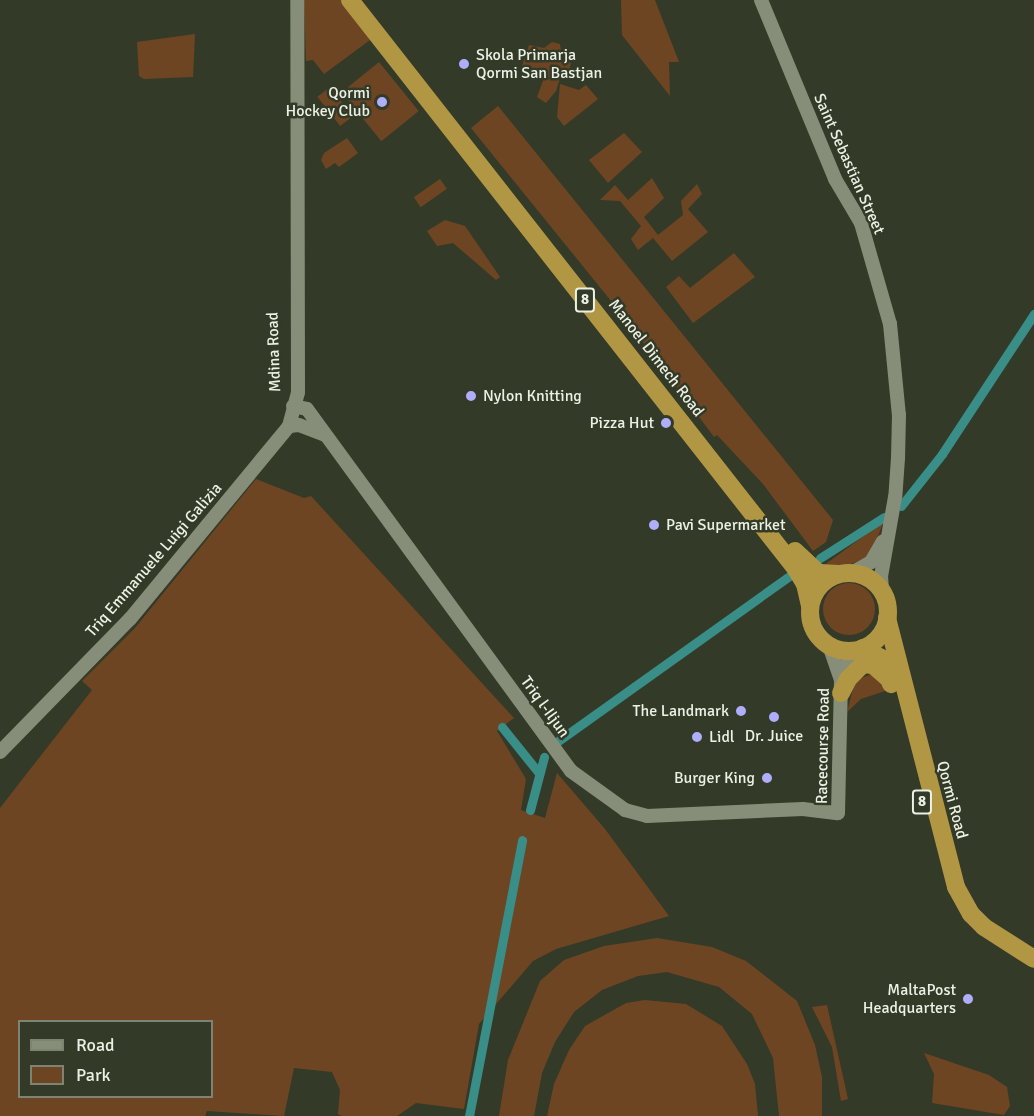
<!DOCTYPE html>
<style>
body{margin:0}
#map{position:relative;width:1034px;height:1116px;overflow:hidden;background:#343a28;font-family:Signika,sans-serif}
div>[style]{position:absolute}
.green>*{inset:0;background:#6e4522;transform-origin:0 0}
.round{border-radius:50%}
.canal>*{height:9px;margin:-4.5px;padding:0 4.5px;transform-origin:4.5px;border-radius:4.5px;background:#398e88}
.secondary>*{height:14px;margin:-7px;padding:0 7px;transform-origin:7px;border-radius:7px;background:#868e79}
.highway>*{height:18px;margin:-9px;padding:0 9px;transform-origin:9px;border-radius:9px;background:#b19743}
.highway>.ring{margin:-9px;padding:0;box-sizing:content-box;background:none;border:18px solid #b19743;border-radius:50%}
.dots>*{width:16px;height:16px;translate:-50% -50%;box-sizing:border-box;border:3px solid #343a28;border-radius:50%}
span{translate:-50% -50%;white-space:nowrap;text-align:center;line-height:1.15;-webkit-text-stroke:5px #343a28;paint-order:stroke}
.shield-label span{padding:2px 4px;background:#343a28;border:2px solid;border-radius:4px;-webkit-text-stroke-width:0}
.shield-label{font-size:15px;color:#ecf1e5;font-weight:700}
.poi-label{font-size:16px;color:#ecf1e5}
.left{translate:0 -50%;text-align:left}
.right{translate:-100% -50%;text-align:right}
.street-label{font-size:16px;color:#ecf1e5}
.legend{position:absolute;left:18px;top:1020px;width:195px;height:78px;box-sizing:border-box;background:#343a28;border:2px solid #7e8374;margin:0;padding:8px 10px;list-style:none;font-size:18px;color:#ecf1e5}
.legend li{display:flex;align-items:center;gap:12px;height:30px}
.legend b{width:30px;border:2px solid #7e8374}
</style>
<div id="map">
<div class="green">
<div style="clip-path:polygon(304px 0,341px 0,370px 40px,324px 74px,313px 60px,306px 61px)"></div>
<div style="clip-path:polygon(621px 0,655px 0,679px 62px,669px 62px,670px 96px,622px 35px)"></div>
<div style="clip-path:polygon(195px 34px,193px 77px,144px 79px,139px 76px,137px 42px)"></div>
<div style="clip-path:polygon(552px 42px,560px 44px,562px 58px,571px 63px,567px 78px,560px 78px,556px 91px,546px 103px,537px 97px,544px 78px,520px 72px,529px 45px,544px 48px)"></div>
<div style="left:379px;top:62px;width:63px;height:48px;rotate:51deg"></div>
<div style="clip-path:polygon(560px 84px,579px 90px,586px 85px,598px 99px,564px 126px,557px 117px)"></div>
<div style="left:330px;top:87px;width:37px;height:16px;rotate:52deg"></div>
<div style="clip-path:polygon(498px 106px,833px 520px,826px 542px,813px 551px,763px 484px,717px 435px,714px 437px,624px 317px,471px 128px)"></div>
<div style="clip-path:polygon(624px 133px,642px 152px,608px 183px,589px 160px)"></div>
<div style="clip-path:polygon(347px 138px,358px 153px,339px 167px,335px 163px,326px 169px,321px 160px,324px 153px)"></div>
<div style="clip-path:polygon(652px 178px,664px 198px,644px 217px,658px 235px,683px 215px,681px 201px,697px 184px,702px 194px,688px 209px,708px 232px,672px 261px,653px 238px,638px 250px,631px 239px,641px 226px,620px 201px,600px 200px,615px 185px,628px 200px)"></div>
<div style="left:440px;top:179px;width:12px;height:32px;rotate:55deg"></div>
<div style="clip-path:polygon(445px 220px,465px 226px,500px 277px,496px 280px,453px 243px,437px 246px,427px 231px)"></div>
<div style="clip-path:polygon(734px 253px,755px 277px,693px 323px,666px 287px,679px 276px,690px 288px)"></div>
<div style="clip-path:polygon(evenodd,256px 479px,304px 498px,311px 496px,514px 718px,497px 731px,526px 779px,521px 810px,545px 818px,557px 773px,605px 829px,669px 916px,556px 949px,533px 961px,479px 1024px,464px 1109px,416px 1103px,397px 1116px,342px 1116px,338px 1114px,340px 1090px,332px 1072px,294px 1068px,284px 1116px,207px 1111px,205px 1116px,0 1116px,0 808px,92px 690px,82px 681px,135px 628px,256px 479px,20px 1022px,212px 1022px,212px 1096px,20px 1096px,20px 1022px)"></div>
<div style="clip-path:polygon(884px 521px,870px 556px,849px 565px,823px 566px)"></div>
<div class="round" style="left:823px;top:583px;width:52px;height:52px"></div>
<div style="clip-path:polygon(876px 672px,885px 691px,861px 699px,847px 712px,855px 681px)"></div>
<div style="clip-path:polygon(657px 938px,712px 947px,746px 961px,797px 1001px,815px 1045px,822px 1077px,822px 1116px,779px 1116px,773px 1058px,752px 1014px,719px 987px,667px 972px,638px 976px,602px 990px,574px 1012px,555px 1042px,542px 1073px,534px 1116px,499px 1116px,508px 1060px,540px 981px,564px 960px,604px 946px)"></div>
<div style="clip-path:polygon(645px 1000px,686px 1004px,722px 1026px,747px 1064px,755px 1084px,758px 1116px,547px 1116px,554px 1084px,569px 1050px,585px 1026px,626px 1003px)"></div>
<div style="clip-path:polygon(827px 1005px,848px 1099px,841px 1101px,832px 1047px,812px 1007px)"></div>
<div style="clip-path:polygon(924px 1053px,989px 1075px,1007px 1087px,1010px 1106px,1004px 1115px,932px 1103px,934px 1074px)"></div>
</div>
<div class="canal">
<div style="left:901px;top:506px;width:66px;rotate:-51.7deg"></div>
<div style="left:942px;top:454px;width:168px;rotate:-56.7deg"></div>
<div style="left:820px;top:558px;width:76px;rotate:-32.6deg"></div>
<div style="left:502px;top:727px;width:58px;rotate:51.3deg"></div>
<div style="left:558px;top:741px;width:284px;rotate:-35.5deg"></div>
<div style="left:530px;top:810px;width:55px;rotate:-75.2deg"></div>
<div style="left:469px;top:1116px;width:281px;rotate:-79.1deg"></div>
</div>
<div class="secondary">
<div style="left:761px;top:0;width:194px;rotate:67.5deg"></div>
<div style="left:835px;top:179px;width:51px;rotate:59.4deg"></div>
<div style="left:861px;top:223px;width:105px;rotate:74deg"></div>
<div style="left:890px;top:324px;width:91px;rotate:84.4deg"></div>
<div style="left:899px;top:415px;width:43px;rotate:91.3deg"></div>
<div style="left:898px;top:458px;width:39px;rotate:94deg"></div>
<div style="left:895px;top:497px;width:80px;rotate:100deg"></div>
<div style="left:881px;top:576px;width:15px;rotate:86deg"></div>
<div style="left:293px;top:406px;width:14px;rotate:12deg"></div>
<div style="left:307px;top:409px;width:448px;rotate:53.9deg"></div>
<div style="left:571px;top:771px;width:67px;rotate:35.8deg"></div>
<div style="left:625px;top:810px;width:23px;rotate:15deg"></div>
<div style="left:647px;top:816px;width:156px;rotate:-2.6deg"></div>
<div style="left:803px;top:809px;width:35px;rotate:7deg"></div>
<div style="left:838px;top:813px;width:133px;rotate:-88.7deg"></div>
<div style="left:841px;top:680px;width:36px;rotate:-109deg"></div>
<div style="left:289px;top:426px;width:10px;rotate:-6deg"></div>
<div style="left:299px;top:425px;width:28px;rotate:21deg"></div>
<div style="left:853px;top:572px;width:21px;rotate:-29deg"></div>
<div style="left:871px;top:562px;width:24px;rotate:-60deg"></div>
<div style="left:841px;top:678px;width:30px;rotate:-66deg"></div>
<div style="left:0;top:752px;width:186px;rotate:-45.7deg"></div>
<div style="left:130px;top:619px;width:250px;rotate:-50.5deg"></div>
<div style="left:289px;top:426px;width:35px;rotate:-75deg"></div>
<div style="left:298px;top:392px;width:392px;rotate:-90.1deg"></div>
</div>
<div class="highway">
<div style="left:350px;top:0;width:723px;rotate:51.91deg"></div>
<div style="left:796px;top:569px;width:17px;rotate:59deg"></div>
<div style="left:805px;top:584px;width:22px;rotate:77deg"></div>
<div style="left:795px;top:551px;width:33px;rotate:43deg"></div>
<div style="left:819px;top:573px;width:19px;rotate:3deg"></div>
<div class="ring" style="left:810px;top:573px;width:60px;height:60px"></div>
<div style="left:887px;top:618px;width:278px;rotate:75.6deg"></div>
<div style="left:956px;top:887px;width:31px;rotate:61deg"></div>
<div style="left:971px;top:914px;width:18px;rotate:45deg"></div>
<div style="left:984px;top:927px;width:59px;rotate:32.6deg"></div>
<div style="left:863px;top:648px;width:21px;rotate:29deg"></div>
<div style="left:881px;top:658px;width:28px;rotate:69deg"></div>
<div style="left:841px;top:693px;width:16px;rotate:-63deg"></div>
<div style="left:848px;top:679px;width:21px;rotate:-45deg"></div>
<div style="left:863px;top:664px;width:10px;rotate:6deg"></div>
<div style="left:873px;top:665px;width:20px;rotate:41deg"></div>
</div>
<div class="dots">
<div style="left:464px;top:64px;background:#afaefa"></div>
<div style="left:382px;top:102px;background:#afaefa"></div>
<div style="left:471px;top:396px;background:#afaefa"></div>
<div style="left:666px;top:423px;background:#afaefa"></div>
<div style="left:654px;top:525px;background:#afaefa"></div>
<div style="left:741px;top:711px;background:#afaefa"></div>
<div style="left:774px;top:717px;background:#afaefa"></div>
<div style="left:697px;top:737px;background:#afaefa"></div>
<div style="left:767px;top:778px;background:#afaefa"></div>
<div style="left:968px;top:999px;background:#afaefa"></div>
</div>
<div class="shield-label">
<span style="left:585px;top:300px">8</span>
<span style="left:922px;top:802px">8</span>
</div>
<div class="poi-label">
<span class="left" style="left:476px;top:64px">Skola Primarja<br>Qormi San Bastjan</span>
<span class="right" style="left:370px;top:102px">Qormi<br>Hockey Club</span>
<span class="left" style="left:483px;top:396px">Nylon Knitting</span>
<span class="right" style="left:654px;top:423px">Pizza Hut</span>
<span class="left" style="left:666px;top:525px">Pavi Supermarket</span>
<span class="right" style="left:729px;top:711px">The Landmark</span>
<span style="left:774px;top:736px">Dr. Juice</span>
<span class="left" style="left:709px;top:737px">Lidl</span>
<span class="right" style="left:755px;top:778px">Burger King</span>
<span class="right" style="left:956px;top:999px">MaltaPost<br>Headquarters</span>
</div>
<div class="street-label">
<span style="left:849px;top:164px;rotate:66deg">Saint Sebastian Street</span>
<span style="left:274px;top:352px;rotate:-92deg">Mdina Road</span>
<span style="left:656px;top:358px;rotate:52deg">Manoel Dimech Road</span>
<span style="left:154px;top:560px;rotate:-49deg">Triq Emmanuele Luigi Galizia</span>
<span style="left:545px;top:707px;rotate:54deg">Triq l-Iljun</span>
<span style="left:823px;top:746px;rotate:-89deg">Racecourse Road</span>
<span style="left:952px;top:800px;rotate:75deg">Qormi Road</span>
</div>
<ul class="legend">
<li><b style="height:8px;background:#868e79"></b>Road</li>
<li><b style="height:16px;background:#6e4522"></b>Park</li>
</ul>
</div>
